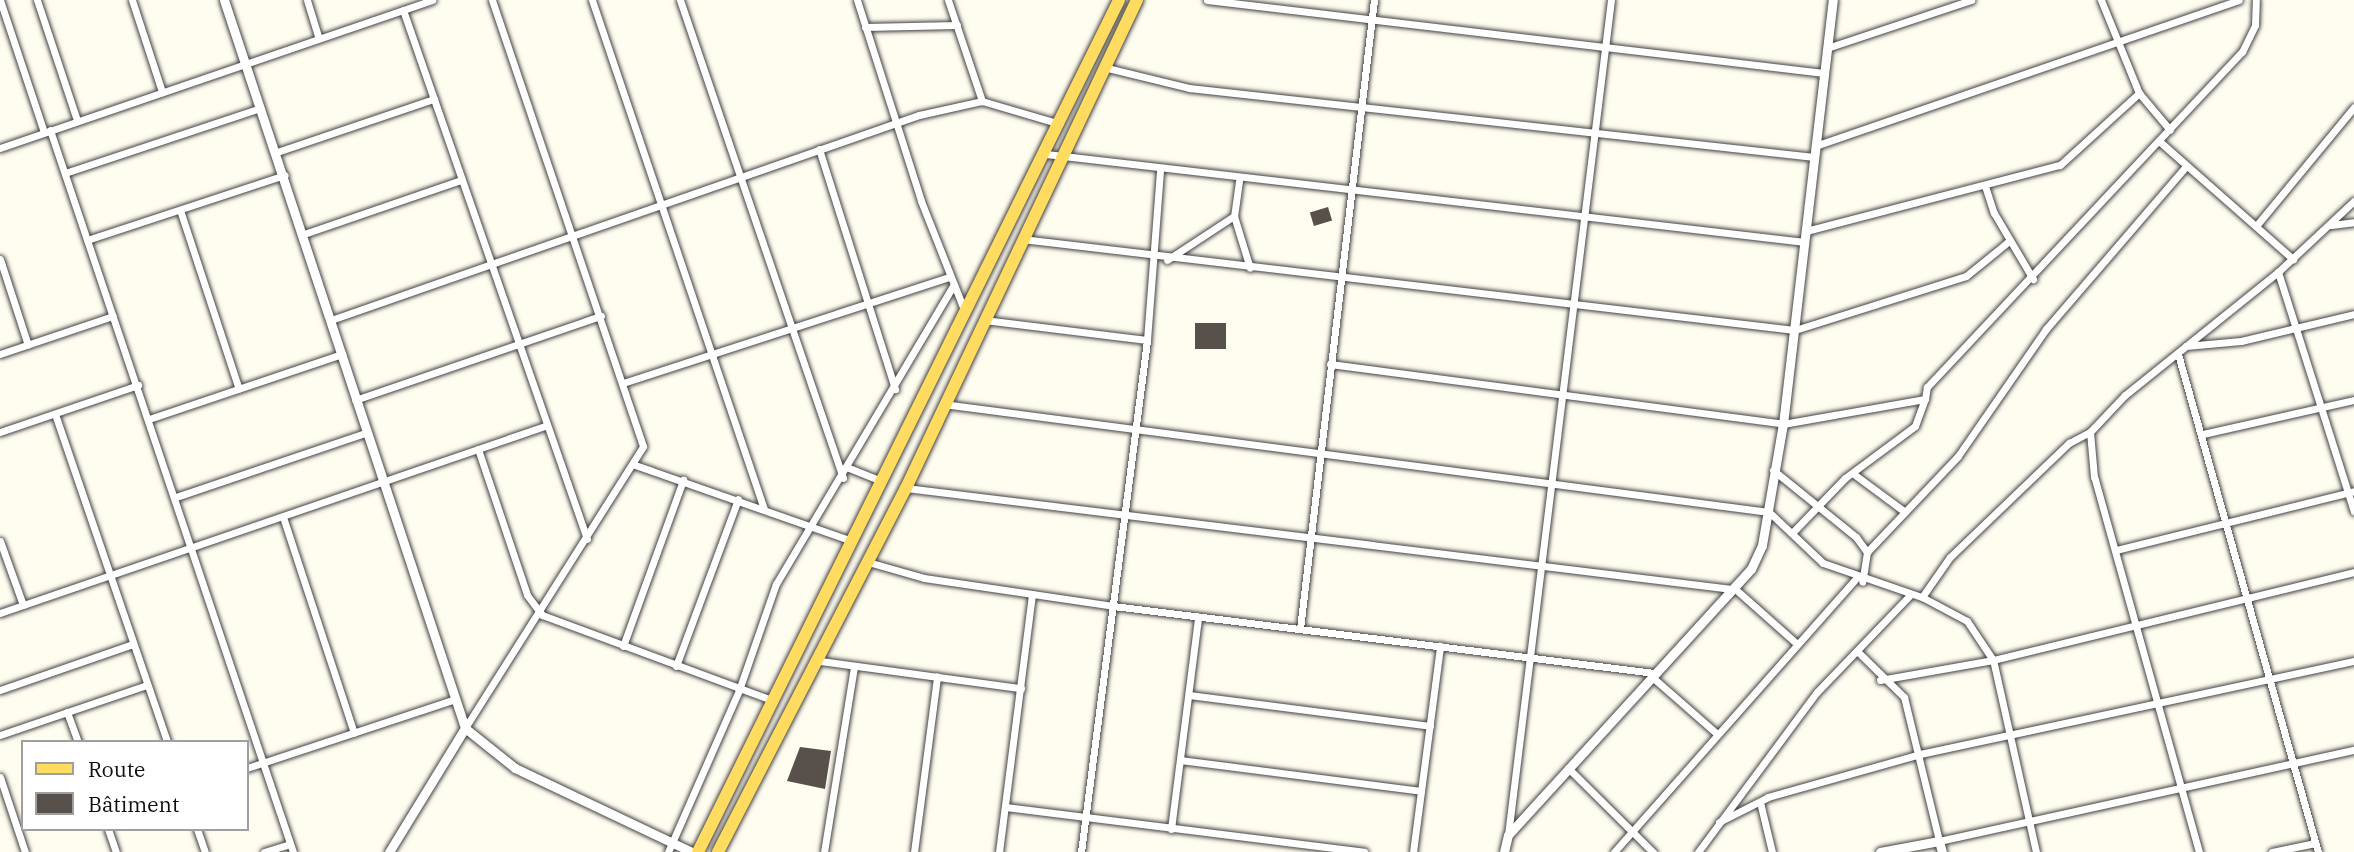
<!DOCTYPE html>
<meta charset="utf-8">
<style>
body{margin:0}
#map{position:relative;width:2354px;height:852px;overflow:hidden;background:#fffcf0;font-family:"IBM Plex Serif",serif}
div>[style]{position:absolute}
.building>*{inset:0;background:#58504a;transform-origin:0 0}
.roads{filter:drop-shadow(0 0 2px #424242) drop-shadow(0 0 2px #424242)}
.minor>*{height:7px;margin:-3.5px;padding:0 3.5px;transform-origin:3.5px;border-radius:3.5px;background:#fff}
.tertiary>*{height:9px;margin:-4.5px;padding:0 4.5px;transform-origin:4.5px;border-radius:4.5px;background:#fff}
.primary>*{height:12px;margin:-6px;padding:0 6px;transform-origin:6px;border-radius:6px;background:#ffdb60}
span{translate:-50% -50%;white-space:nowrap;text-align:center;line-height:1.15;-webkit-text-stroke:7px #fff;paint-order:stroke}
.legend{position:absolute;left:21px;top:740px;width:228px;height:91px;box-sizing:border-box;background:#fff;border:2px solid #9f9f9f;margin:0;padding:9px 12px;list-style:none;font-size:21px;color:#0f0f0f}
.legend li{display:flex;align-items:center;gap:14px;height:35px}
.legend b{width:35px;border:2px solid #9f9f9f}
</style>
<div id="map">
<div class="building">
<div style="left:1328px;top:207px;width:14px;height:19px;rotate:73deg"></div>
<div style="left:1195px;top:323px;width:31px;height:26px"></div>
<div style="clip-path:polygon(800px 747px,831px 751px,825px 789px,787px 781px)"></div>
</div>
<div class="roads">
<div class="minor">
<div style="left:0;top:0;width:139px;rotate:71.6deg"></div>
<div style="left:37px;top:0;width:126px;rotate:71.6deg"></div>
<div style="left:132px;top:0;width:97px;rotate:71.9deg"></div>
<div style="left:307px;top:0;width:39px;rotate:73deg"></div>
<div style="left:592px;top:0;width:537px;rotate:71.33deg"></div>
<div style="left:680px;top:0;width:505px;rotate:71.17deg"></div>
<div style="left:857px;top:0;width:211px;rotate:72.3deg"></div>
<div style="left:921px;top:201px;width:119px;rotate:68.4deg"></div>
<div style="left:948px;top:0;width:107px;rotate:71.4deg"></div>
<div style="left:1207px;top:0;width:621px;rotate:6.75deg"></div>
<div style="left:2101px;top:0;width:100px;rotate:67.8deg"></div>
<div style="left:2139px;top:93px;width:48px;rotate:50deg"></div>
<div style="left:403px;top:10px;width:560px;rotate:70.82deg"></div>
<div style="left:865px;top:27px;width:92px;rotate:-1.2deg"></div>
<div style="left:1827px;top:48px;width:152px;rotate:-18.4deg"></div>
<div style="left:1103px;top:67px;width:89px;rotate:13.7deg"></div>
<div style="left:1189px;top:88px;width:629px;rotate:6.3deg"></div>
<div style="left:50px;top:130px;width:762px;rotate:71.4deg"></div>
<div style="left:2159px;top:141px;width:179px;rotate:41.4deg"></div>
<div style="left:1815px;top:146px;width:448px;rotate:-19deg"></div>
<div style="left:0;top:148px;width:457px;rotate:-18.9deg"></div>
<div style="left:819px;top:149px;width:252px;rotate:72.4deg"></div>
<div style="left:277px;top:152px;width:166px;rotate:-18.7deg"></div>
<div style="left:1046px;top:154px;width:764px;rotate:6.61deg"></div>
<div style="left:65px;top:173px;width:206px;rotate:-18.4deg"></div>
<div style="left:1239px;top:181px;width:35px;rotate:98deg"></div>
<div style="left:1234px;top:216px;width:54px;rotate:72.9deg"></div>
<div style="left:1985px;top:186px;width:28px;rotate:72deg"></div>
<div style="left:1994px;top:213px;width:77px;rotate:59.4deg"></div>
<div style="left:180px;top:210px;width:188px;rotate:71.8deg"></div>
<div style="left:2331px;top:225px;width:23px;rotate:-7deg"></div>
<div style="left:2256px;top:226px;width:154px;rotate:-50.5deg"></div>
<div style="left:1806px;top:231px;width:262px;rotate:-14.6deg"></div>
<div style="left:2060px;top:165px;width:107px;rotate:-42.3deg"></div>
<div style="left:304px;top:234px;width:166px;rotate:-19deg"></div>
<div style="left:1022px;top:239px;width:778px;rotate:6.71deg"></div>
<div style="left:1795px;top:330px;width:179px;rotate:-17.5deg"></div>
<div style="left:1966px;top:276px;width:55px;rotate:-39.1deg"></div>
<div style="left:87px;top:240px;width:208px;rotate:-18.2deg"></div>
<div style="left:0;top:259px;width:90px;rotate:72deg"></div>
<div style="left:1167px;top:260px;width:80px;rotate:-33.3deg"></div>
<div style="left:2278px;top:272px;width:251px;rotate:72.4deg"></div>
<div style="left:331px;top:320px;width:623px;rotate:-19.22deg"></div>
<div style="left:919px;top:115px;width:65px;rotate:-12.5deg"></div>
<div style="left:982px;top:101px;width:81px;rotate:16.4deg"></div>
<div style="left:984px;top:320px;width:164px;rotate:7deg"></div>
<div style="left:2186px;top:346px;width:55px;rotate:-5.2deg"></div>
<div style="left:2241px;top:341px;width:116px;rotate:-13.4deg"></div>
<div style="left:0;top:354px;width:119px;rotate:-18.6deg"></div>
<div style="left:2178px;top:354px;width:517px;rotate:74.3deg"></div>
<div style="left:1330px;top:364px;width:457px;rotate:7.5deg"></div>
<div style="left:1783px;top:424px;width:144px;rotate:-10deg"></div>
<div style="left:1925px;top:399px;width:12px;rotate:-81deg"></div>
<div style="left:1927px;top:387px;width:460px;rotate:-46.8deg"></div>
<div style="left:2242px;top:52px;width:30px;rotate:-64deg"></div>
<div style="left:2255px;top:25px;width:25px;rotate:-88deg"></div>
<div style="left:623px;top:383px;width:344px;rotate:-18deg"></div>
<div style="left:355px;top:400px;width:260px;rotate:-18.9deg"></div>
<div style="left:943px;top:404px;width:833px;rotate:7.45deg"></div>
<div style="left:1769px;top:512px;width:74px;rotate:43.4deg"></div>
<div style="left:1823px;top:563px;width:105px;rotate:19deg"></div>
<div style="left:55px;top:414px;width:347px;rotate:71.1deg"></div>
<div style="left:149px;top:419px;width:204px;rotate:-18.6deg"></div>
<div style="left:0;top:432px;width:146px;rotate:-18.8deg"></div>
<div style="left:2203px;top:434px;width:155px;rotate:-12.7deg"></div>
<div style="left:478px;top:449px;width:154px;rotate:71.4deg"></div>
<div style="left:527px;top:595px;width:25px;rotate:53deg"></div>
<div style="left:542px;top:615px;width:245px;rotate:20.3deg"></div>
<div style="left:635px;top:465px;width:230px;rotate:19.3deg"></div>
<div style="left:849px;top:468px;width:35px;rotate:22deg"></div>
<div style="left:1773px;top:470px;width:107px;rotate:38.9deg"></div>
<div style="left:1856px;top:537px;width:19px;rotate:54deg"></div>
<div style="left:1867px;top:552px;width:30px;rotate:99deg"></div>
<div style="left:1855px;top:475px;width:62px;rotate:36.5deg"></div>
<div style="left:906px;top:488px;width:832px;rotate:6.97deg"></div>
<div style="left:176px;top:497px;width:200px;rotate:-18.7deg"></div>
<div style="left:283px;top:517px;width:227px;rotate:71.8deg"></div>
<div style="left:1792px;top:533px;width:76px;rotate:-46.1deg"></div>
<div style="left:1845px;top:478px;width:87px;rotate:-36.6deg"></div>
<div style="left:1915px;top:426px;width:29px;rotate:-70deg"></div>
<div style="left:0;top:541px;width:68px;rotate:70.2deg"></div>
<div style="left:2116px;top:550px;width:245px;rotate:-13.9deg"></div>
<div style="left:1867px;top:552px;width:132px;rotate:-46.5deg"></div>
<div style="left:1958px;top:456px;width:155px;rotate:-55.3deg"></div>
<div style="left:2046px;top:329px;width:215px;rotate:-49.3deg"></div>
<div style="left:868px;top:562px;width:58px;rotate:15.9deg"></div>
<div style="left:924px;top:578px;width:191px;rotate:8.4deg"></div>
<div style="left:1113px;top:606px;width:546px;rotate:7.05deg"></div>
<div style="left:1734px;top:588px;width:83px;rotate:41.6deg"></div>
<div style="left:0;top:613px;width:576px;rotate:-18.94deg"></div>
<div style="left:1300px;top:629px;width:633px;rotate:-83.29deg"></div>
<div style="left:623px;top:646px;width:177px;rotate:-70.1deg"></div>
<div style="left:1857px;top:651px;width:66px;rotate:44.4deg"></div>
<div style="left:1904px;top:697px;width:148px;rotate:76.3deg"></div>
<div style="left:1939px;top:841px;width:425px;rotate:-12.4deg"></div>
<div style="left:820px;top:661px;width:203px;rotate:7.7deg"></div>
<div style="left:676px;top:666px;width:178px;rotate:-69.6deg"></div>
<div style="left:1652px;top:677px;width:86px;rotate:41.2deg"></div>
<div style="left:1880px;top:680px;width:115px;rotate:-10deg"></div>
<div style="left:1993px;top:660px;width:372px;rotate:-13.7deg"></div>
<div style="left:0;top:690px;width:141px;rotate:-19.1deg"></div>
<div style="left:1189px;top:695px;width:243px;rotate:7.3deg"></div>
<div style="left:67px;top:712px;width:32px;rotate:70deg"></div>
<div style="left:465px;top:728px;width:333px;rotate:-57.7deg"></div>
<div style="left:643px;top:446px;width:471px;rotate:-108.7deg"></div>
<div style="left:0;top:735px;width:155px;rotate:-18.8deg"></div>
<div style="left:1180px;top:760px;width:243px;rotate:7.3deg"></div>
<div style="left:247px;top:768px;width:220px;rotate:-18.3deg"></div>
<div style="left:1568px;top:768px;width:120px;rotate:44.7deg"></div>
<div style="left:0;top:777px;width:79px;rotate:71.6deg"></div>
<div style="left:1760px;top:802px;width:51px;rotate:76.5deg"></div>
<div style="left:1005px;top:807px;width:362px;rotate:7.1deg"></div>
<div style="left:1719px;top:822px;width:55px;rotate:-27deg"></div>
<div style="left:1768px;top:797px;width:158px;rotate:-15.8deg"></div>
<div style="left:1920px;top:754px;width:444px;rotate:-12.1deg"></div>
<div style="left:108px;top:829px;width:24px;rotate:71deg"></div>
<div style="left:197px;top:829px;width:24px;rotate:71deg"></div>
<div style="left:1171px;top:829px;width:214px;rotate:-82.7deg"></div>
<div style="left:1508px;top:835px;width:841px;rotate:-82.97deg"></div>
<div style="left:264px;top:852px;width:27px;rotate:-17deg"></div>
<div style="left:668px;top:852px;width:177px;rotate:-66.3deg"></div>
<div style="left:739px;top:690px;width:112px;rotate:-70.8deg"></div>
<div style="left:776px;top:584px;width:347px;rotate:-59.3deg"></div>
<div style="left:824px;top:852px;width:188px;rotate:-80.8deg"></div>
<div style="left:914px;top:852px;width:177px;rotate:-82.5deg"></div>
<div style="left:999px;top:852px;width:260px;rotate:-82.7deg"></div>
<div style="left:1081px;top:852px;width:516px;rotate:-82.65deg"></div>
<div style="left:1147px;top:340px;width:170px;rotate:-85.6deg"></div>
<div style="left:1413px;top:852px;width:208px;rotate:-82.5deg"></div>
<div style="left:1614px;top:852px;width:367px;rotate:-48.5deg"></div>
<div style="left:1698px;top:852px;width:199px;rotate:-53.4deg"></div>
<div style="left:1817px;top:692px;width:136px;rotate:-46.2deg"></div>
<div style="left:2036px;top:852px;width:197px;rotate:-102.6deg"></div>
<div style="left:1993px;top:660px;width:47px;rotate:-123.7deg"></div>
<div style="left:1967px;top:621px;width:51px;rotate:-151.9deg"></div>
<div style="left:1922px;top:597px;width:49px;rotate:-55deg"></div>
<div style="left:1950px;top:557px;width:165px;rotate:-43.8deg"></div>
<div style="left:2069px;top:443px;width:24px;rotate:-28deg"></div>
<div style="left:2199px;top:852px;width:389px;rotate:-105.6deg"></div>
<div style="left:2094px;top:477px;width:45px;rotate:-95.1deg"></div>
<div style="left:2090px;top:432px;width:51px;rotate:-46.6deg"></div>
<div style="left:2125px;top:395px;width:196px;rotate:-38.8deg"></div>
<div style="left:2278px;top:272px;width:104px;rotate:-43.1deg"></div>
<div style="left:2272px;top:852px;width:44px;rotate:-11.8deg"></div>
</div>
<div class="tertiary">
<div style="left:224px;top:0;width:767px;rotate:71.68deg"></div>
<div style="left:465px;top:728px;width:64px;rotate:38.7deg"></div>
<div style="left:515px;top:768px;width:196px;rotate:25.4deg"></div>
<div style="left:389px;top:852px;width:145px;rotate:-58.5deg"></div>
<div style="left:1504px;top:852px;width:17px;rotate:-77deg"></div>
<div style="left:1508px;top:835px;width:360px;rotate:-47.6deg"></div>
<div style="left:1751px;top:569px;width:26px;rotate:-65deg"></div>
<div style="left:1762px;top:545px;width:123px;rotate:-80.2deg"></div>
<div style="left:1783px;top:424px;width:427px;rotate:-83.3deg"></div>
<div style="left:1880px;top:852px;width:60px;rotate:-10.6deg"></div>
<div style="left:1939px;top:841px;width:11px;rotate:75deg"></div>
</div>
<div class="primary">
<div style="left:698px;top:852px;width:950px;rotate:-63.7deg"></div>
<div style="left:718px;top:852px;width:410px;rotate:-62.7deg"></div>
<div style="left:906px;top:488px;width:540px;rotate:-64.67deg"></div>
</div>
</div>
<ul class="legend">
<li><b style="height:9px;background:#ffdb60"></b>Route</li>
<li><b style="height:19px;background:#58504a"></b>Bâtiment</li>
</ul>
</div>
